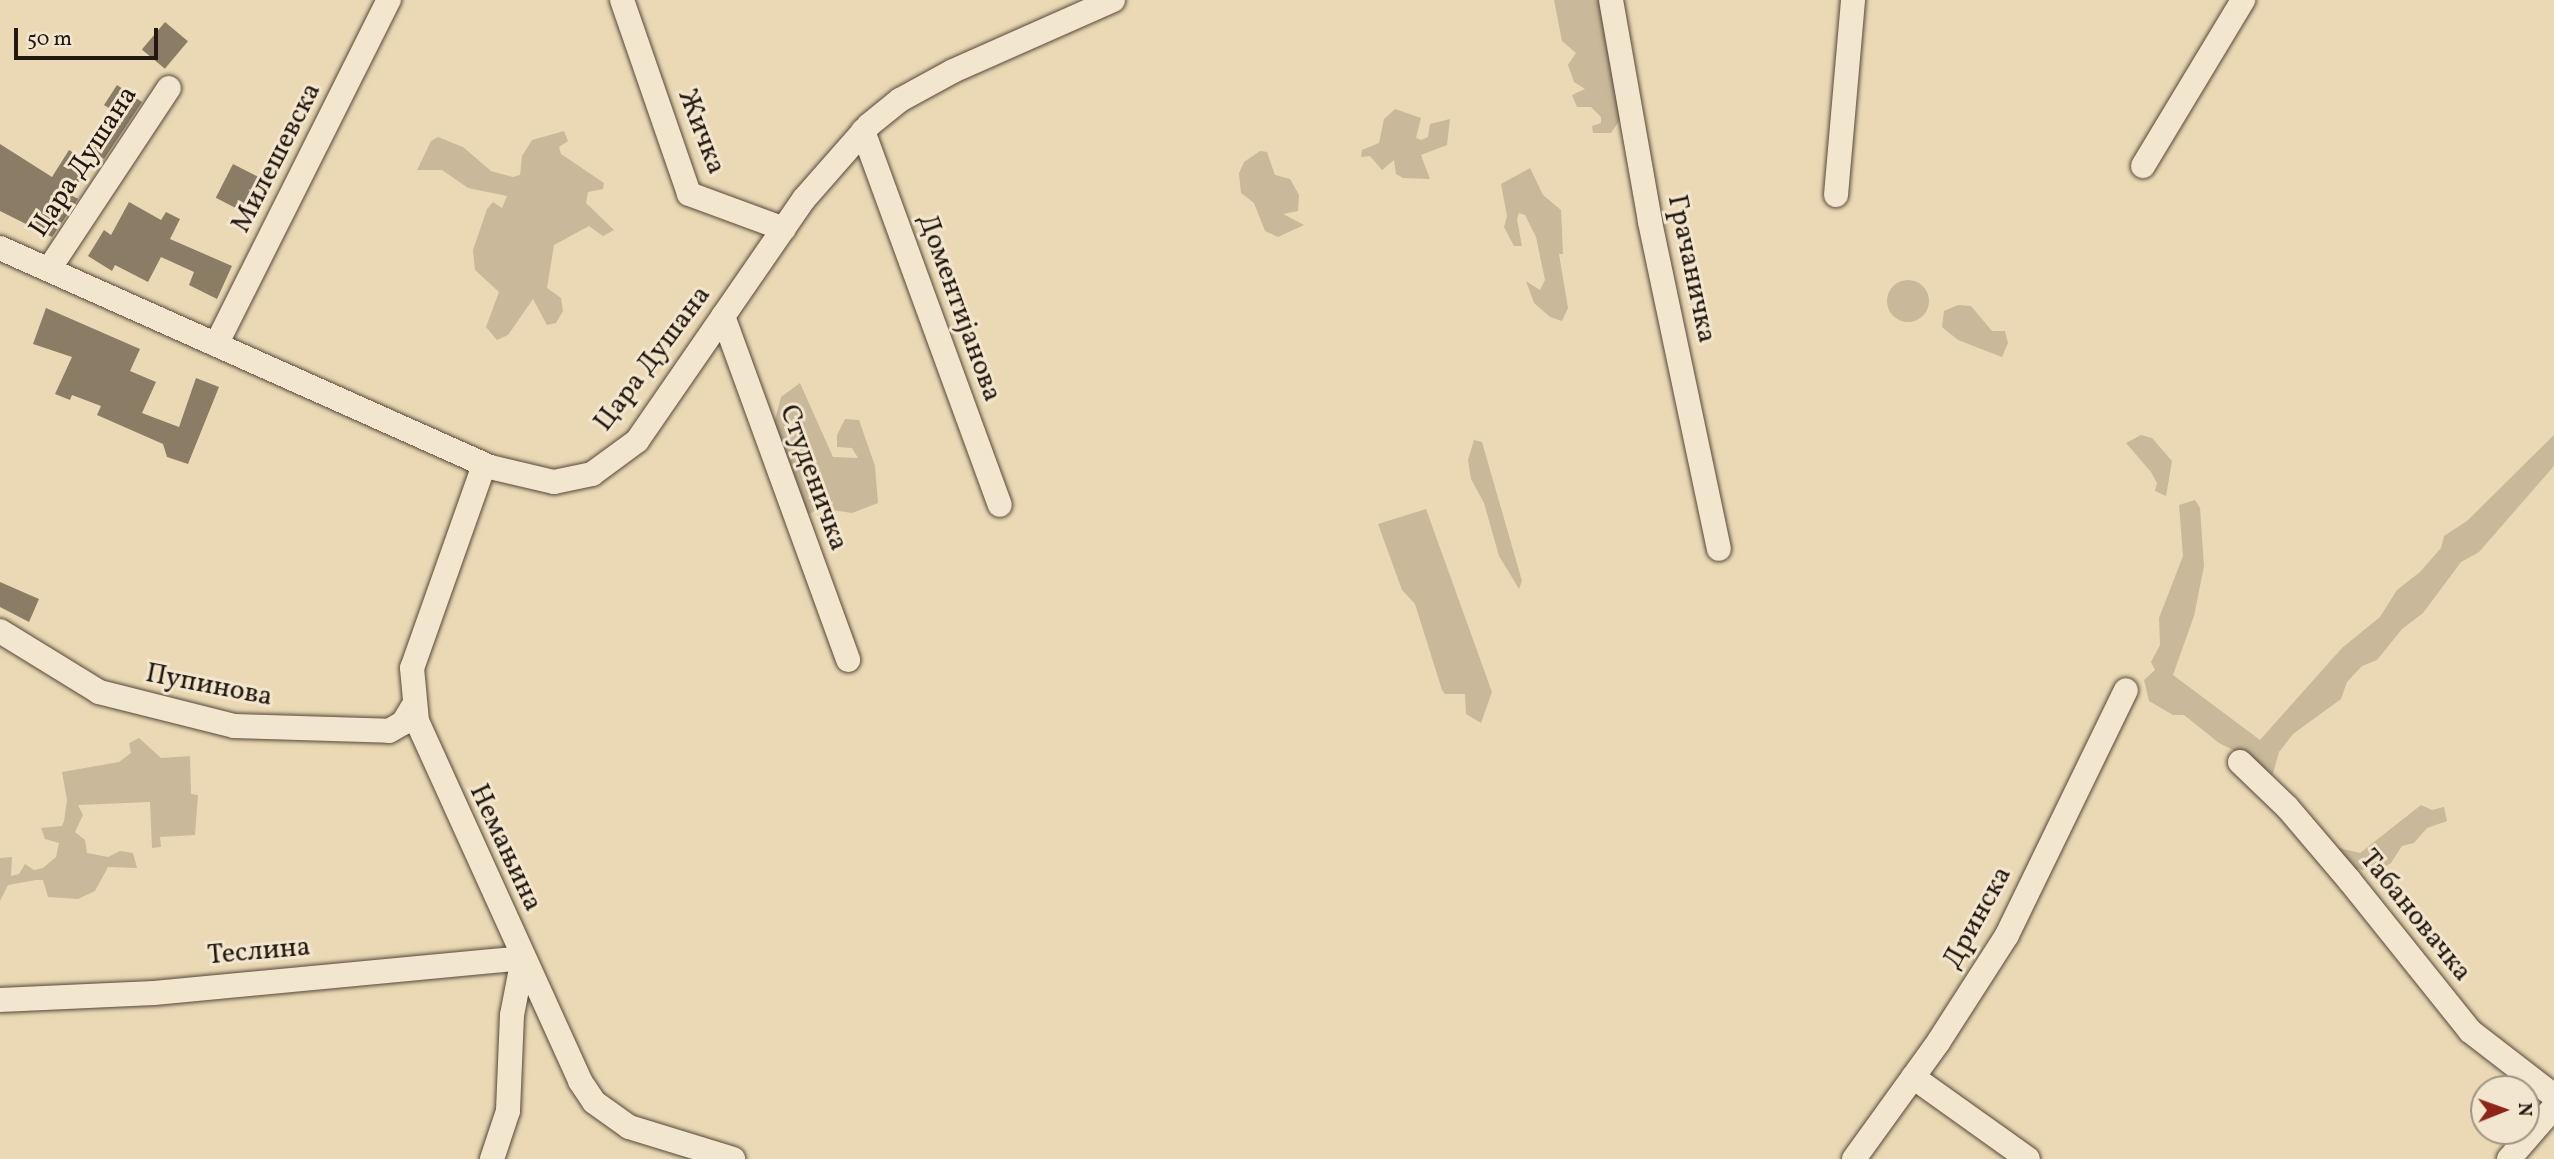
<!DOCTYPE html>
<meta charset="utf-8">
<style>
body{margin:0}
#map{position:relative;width:2554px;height:1159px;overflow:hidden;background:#ebd9b5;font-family:Vollkorn,serif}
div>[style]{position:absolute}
.green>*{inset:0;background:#c9b899}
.round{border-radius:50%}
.building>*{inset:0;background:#8b7c66;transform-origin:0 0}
.roads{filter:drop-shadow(0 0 2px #55483a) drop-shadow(0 0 2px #55483a)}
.minor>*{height:24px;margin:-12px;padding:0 12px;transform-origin:12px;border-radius:12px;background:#f2e6cf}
span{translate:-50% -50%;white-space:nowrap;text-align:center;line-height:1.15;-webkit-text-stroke:6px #f2e6cf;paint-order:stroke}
.street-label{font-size:28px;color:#231811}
.north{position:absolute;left:2470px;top:1075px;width:70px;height:70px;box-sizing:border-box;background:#f2e6cf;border:2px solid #9f9483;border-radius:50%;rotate:89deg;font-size:19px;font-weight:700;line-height:28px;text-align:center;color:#231811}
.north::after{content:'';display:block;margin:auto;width:24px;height:32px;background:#8f2418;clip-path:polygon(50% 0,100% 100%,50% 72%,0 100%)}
.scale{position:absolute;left:14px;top:28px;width:144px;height:32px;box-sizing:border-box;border:4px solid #231811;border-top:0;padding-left:9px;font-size:21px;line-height:24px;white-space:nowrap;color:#231811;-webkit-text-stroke:5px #f2e6cf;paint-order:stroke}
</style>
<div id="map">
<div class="green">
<div style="clip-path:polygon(1554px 0,1607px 0,1620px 120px,1611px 133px,1593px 133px,1592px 126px,1601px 123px,1601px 117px,1591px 107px,1577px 107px,1572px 95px,1585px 89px,1574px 82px,1568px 65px,1576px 53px,1562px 41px)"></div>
<div style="clip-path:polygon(1395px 109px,1421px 118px,1416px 138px,1421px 140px,1428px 137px,1430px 124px,1450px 119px,1447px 145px,1421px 155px,1430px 179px,1403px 178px,1396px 174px,1394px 160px,1382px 170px,1370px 156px,1361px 157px,1362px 150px,1379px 143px,1384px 119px)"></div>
<div style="clip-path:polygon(564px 131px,568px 141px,559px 147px,561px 154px,604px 183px,603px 189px,588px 192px,586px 203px,614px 230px,603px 236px,589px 226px,554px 245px,547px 288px,561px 298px,563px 311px,556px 323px,547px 325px,533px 299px,508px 335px,497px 340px,486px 327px,499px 292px,475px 270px,473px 250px,487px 209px,493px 202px,502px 208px,507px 196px,468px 188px,442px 170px,417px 170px,431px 141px,438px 137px,463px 147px,491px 171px,513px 177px,520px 175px,522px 156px,532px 140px)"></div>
<div style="clip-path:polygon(1260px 151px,1267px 152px,1275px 175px,1290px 179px,1299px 195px,1298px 211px,1283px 214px,1304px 225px,1278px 237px,1265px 231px,1254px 203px,1241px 193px,1239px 173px,1244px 162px)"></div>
<div style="clip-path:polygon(1530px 168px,1543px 195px,1561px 210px,1563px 254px,1559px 254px,1568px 308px,1562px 321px,1550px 317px,1534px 303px,1526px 281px,1540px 290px,1545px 280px,1536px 237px,1525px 215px,1519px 213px,1517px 219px,1522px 246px,1514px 246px,1504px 227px,1507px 216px,1501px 184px)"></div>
<div class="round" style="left:1887px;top:280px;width:42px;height:42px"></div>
<div style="clip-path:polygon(1958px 305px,1971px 306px,1992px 331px,2005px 331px,2008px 343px,2002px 357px,1958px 340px,1942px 327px,1944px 311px)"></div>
<div style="clip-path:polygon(800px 383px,833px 457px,858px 458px,852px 448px,837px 447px,837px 435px,845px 419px,859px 420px,875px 466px,878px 503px,852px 513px,832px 510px,828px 505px,809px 514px,802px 508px,773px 427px,781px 397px)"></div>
<div style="clip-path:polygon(2141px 435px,2152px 438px,2172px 461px,2166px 496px,2155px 491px,2157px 483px,2151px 472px,2126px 443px)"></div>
<div style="clip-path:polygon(2554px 435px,2554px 466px,2479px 552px,2461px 562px,2423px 613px,2402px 629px,2377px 660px,2362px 666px,2347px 682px,2341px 699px,2293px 734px,2279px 752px,2271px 780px,2245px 756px,2219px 743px,2184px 715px,2173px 715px,2149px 701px,2144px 680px,2155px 670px,2151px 662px,2160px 645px,2159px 618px,2183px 556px,2179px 505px,2195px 500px,2200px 508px,2204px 566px,2194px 616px,2173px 675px,2260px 740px,2342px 648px,2380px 617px,2397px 590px,2420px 572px,2441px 548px,2444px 536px,2467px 521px)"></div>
<div style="clip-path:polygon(1474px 440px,1482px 442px,1522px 581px,1519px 589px,1499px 556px,1484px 503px,1471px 479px,1468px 460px)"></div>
<div style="clip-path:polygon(1426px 509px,1492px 692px,1481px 723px,1466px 714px,1465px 694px,1445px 694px,1442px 690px,1415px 604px,1402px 590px,1378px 524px)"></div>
<div style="clip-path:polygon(139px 738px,161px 758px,190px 756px,191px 794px,198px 795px,195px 835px,160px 837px,161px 847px,152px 848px,150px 802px,78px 805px,83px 815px,75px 832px,85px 840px,87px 853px,108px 857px,120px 851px,133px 853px,137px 868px,108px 867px,95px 891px,78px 899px,48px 897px,43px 880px,36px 880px,8px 885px,0 901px,0 858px,12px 857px,11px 876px,19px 874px,25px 864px,34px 870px,43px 868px,56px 857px,59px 843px,45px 839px,41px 828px,62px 826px,64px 821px,67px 800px,62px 772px,119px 762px,131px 753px,129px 743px)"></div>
<div style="clip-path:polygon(2421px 805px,2432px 810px,2444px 807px,2447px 821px,2427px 828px,2414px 843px,2402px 846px,2391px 863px,2378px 871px,2353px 869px,2331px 846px,2360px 853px)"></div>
</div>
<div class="building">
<div style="left:165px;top:22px;width:30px;height:36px;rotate:40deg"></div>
<div style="clip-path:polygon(117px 85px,142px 102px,104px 159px,86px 147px,112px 110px,104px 105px)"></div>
<div style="clip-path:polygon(0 144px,52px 177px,69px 150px,90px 163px,71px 195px,78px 199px,52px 237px,0 211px)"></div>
<div style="left:233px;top:164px;width:30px;height:38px;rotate:27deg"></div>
<div style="clip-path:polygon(129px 202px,161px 220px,166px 212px,180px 219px,170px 239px,232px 266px,217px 299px,189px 285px,194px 272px,161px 257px,148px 282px,115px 265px,112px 271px,88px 256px,104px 230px,111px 235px)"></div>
<div style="clip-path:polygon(46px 308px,140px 349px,130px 371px,156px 382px,142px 413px,179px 427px,196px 378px,219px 387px,188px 464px,167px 457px,163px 444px,97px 415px,101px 406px,72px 395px,70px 400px,55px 394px,72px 357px,33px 344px)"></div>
<div style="clip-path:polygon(0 582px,39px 599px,29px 622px,0 607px)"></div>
</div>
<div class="roads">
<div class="minor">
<div style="left:622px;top:0;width:205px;rotate:70.9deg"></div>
<div style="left:689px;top:194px;width:101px;rotate:20.2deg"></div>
<div style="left:1611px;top:0;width:225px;rotate:80deg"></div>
<div style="left:1650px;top:222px;width:334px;rotate:78.1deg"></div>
<div style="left:863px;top:131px;width:398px;rotate:69.9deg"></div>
<div style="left:2143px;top:166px;width:194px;rotate:-58.9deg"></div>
<div style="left:1836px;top:195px;width:196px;rotate:-85deg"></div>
<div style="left:0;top:248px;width:537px;rotate:24.08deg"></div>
<div style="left:490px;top:467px;width:66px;rotate:13.2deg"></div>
<div style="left:554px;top:482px;width:39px;rotate:-12deg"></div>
<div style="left:592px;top:474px;width:56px;rotate:-36.3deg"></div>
<div style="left:637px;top:441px;width:294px;rotate:-55.4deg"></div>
<div style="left:804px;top:199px;width:98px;rotate:-48.7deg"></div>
<div style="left:869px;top:125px;width:40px;rotate:-39deg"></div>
<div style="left:900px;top:100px;width:60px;rotate:-28.7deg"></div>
<div style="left:953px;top:71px;width:175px;rotate:-23.9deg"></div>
<div style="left:49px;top:269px;width:217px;rotate:-56.5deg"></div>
<div style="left:723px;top:316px;width:366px;rotate:70deg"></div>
<div style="left:217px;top:343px;width:384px;rotate:-63.4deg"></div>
<div style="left:484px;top:465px;width:215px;rotate:109.5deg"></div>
<div style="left:412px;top:668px;width:53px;rotate:84.6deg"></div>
<div style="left:417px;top:721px;width:395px;rotate:65.6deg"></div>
<div style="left:580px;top:1081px;width:25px;rotate:56deg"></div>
<div style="left:594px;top:1102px;width:43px;rotate:35.5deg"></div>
<div style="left:629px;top:1127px;width:109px;rotate:17.1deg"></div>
<div style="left:0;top:631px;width:116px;rotate:31.6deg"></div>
<div style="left:99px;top:692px;width:139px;rotate:14.1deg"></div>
<div style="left:234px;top:726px;width:155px;rotate:1.8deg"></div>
<div style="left:389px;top:731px;width:16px;rotate:-30deg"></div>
<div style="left:403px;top:723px;width:21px;rotate:-59deg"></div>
<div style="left:2240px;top:762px;width:65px;rotate:43.8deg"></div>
<div style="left:2287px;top:807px;width:97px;rotate:49.6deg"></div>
<div style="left:2350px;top:881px;width:192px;rotate:51.3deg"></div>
<div style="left:2470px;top:1031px;width:106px;rotate:37.7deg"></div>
<div style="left:0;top:1000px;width:154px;rotate:-2.6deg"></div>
<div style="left:154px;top:993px;width:371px;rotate:-5.4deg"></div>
<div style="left:523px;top:958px;width:58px;rotate:100.9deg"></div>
<div style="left:512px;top:1015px;width:96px;rotate:92.4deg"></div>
<div style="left:508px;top:1111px;width:51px;rotate:108.4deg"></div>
<div style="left:1913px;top:1077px;width:141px;rotate:35.5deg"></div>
<div style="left:1854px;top:1159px;width:145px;rotate:-54.2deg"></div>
<div style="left:1939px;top:1041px;width:126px;rotate:-57.3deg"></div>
<div style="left:2007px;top:935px;width:272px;rotate:-64.1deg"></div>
<div style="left:2509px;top:1159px;width:69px;rotate:-49.1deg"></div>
</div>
</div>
<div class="street-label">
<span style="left:701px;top:132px;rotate:69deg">Жичка</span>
<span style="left:277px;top:158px;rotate:-63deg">Милешевска</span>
<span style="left:84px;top:162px;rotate:-57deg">Цара Душана</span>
<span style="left:1691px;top:269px;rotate:78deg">Грачаничка</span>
<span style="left:959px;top:308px;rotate:70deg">Доментијанова</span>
<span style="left:653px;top:359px;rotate:-53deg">Цара Душана</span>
<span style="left:813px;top:478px;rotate:70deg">Студеничка</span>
<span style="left:209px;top:686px;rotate:11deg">Пупинова</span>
<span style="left:505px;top:848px;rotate:65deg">Немањина</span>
<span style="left:2415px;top:916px;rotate:51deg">Табановачка</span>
<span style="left:1978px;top:918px;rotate:-61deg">Дринска</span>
<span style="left:259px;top:952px;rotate:-5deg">Теслина</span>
</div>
<div class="north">N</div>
<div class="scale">50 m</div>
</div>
